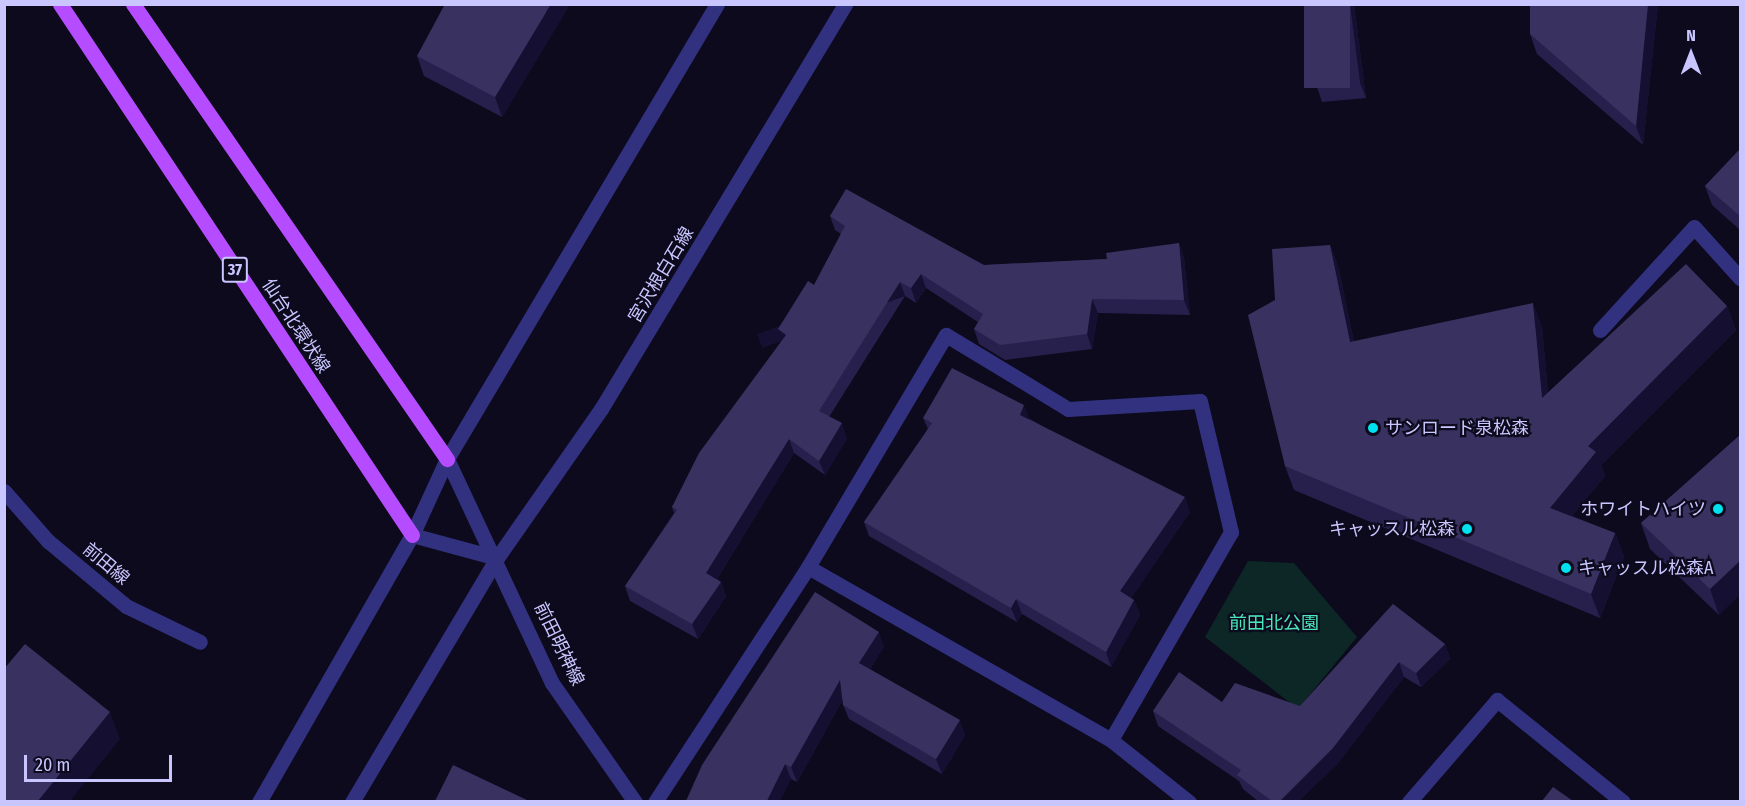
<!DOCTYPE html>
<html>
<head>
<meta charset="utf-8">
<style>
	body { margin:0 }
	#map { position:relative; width:1745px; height:806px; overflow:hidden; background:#0c0a1c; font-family:"Fira Sans Condensed","Noto Sans JP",sans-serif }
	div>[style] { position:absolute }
	.green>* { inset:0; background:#0c2725 }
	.minor>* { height:15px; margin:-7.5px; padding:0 7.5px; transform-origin:7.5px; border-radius:7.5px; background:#31317f }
	.major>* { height:15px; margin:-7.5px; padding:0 7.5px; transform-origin:7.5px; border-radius:7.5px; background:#b64cff }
	.wall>* { inset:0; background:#27204c }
	.shaded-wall>* { inset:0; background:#151031; transform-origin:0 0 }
	.building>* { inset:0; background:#393260; transform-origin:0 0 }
	.dots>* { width:16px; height:16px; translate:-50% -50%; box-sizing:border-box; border:3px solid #0c0a1c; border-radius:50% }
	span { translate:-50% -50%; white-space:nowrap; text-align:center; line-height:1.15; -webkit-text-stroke:4.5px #0c0a1c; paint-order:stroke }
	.shield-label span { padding:2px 4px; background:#0c0a1c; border:2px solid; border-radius:4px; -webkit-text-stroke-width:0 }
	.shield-label { font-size:16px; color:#c9c5ff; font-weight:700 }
	.street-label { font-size:18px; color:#c9c5ff }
	.poi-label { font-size:18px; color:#c9c5ff }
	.left { translate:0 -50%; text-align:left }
	.right { translate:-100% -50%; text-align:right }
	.park-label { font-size:18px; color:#49e7ba }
	.frame { position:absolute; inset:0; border:6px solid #c9c5ff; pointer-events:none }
	.north { position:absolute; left:1661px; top:24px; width:60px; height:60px; -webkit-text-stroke:4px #0c0a1c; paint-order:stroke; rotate:0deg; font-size:16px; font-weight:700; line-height:24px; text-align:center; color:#c9c5ff }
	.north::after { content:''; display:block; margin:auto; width:21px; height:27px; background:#c9c5ff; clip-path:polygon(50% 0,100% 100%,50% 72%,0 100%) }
	.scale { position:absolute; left:24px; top:755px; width:148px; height:27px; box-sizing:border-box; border:3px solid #c9c5ff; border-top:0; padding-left:8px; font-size:18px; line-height:21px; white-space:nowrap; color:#c9c5ff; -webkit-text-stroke:4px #0c0a1c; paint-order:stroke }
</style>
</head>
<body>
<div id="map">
	<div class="green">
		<i style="clip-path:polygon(1248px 561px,1294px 563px,1357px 637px,1298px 709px,1205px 637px)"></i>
	</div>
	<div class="minor">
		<i style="left:1600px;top:330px;width:139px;rotate:-47.6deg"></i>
		<i style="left:1694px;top:227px;width:69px;rotate:48deg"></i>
		<i style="left:447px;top:459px;width:247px;rotate:64.9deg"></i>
		<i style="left:552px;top:683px;width:145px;rotate:55.1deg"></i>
		<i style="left:4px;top:491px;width:67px;rotate:48.7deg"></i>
		<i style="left:48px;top:541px;width:102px;rotate:39.8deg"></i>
		<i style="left:126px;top:606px;width:82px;rotate:25.9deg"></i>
		<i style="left:412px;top:535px;width:88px;rotate:15.1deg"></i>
		<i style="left:808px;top:567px;width:349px;rotate:29.7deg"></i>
		<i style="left:1111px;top:740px;width:100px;rotate:38.5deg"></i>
		<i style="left:259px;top:802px;width:308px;rotate:-60.2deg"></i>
		<i style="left:412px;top:535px;width:84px;rotate:-65.3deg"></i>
		<i style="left:447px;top:459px;width:529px;rotate:-59.31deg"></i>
		<i style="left:352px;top:802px;width:284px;rotate:-59.3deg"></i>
		<i style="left:497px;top:558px;width:182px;rotate:-55.1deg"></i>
		<i style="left:601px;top:409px;width:473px;rotate:-58.9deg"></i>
		<i style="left:655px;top:802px;width:280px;rotate:-56.9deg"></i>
		<i style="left:808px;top:567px;width:270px;rotate:-59.3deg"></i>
		<i style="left:946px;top:335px;width:143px;rotate:31.2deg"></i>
		<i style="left:1068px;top:409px;width:132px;rotate:-3.5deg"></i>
		<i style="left:1200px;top:401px;width:135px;rotate:76.7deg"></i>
		<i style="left:1231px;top:532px;width:240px;rotate:120deg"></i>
		<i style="left:1409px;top:802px;width:135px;rotate:-49.2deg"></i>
		<i style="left:1497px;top:700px;width:162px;rotate:39deg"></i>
	</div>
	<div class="major">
		<i style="left:60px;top:4px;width:637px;rotate:56.46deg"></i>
		<i style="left:133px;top:4px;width:553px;rotate:55.39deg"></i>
	</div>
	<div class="wall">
		<i style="clip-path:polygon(570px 4px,502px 117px,424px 76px,417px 56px)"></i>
		<i style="clip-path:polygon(1304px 4px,1354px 4px,1366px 98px,1322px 102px,1317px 87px)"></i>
		<i style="clip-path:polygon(1530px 4px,1658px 4px,1643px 145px,1537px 54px,1530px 34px)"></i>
		<i style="clip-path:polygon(1740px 149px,1740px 230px,1712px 205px,1705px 186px)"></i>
		<i style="clip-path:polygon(830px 216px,984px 265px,1107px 259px,1179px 243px,1184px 258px,1190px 315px,1098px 313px,1092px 349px,1005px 360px,979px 344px,974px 329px,978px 322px,926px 288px,916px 303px,905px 296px,829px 417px,847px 438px,825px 475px,794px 453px,717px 579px,721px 582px,726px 596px,698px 639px,630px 601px,625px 586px,674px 513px,672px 507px,782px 340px,778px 329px,814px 285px,841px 234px,835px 230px)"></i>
		<i style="clip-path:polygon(1330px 245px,1339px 269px,1354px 342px,1542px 327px,1548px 393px,1727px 306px,1736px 330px,1601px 465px,1605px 476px,1572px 516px,1615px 533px,1624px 557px,1600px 618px,1294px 490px,1285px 466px,1275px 300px)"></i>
		<i style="clip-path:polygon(923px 418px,1030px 419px,1190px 512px,1131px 598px,1134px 600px,1140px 615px,1111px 667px,1022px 614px,1017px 622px,869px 536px,864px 522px,928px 429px)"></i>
		<i style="clip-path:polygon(1740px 435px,1719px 615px,1650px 549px,1641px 523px)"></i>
		<i style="clip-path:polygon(1393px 604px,1445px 644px,1450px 659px,1421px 687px,1404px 677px,1338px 763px,1299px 801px,1258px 801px,1243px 789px,1239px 781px,1158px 726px,1153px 711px,1222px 702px,1300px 706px)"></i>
		<i style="clip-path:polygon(884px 646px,870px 669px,965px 735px,942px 774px,849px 719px,843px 705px,843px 699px,797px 782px,791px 779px,686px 801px)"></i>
	</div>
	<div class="shaded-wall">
		<i style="clip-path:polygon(551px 4px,570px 4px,502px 117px,495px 97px)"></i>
		<i style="clip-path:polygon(1350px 4px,1354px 4px,1366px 98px,1360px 83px)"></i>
		<i style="clip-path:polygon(1648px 4px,1658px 4px,1643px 145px,1636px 126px)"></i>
		<i style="clip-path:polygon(1179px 243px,1184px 258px,1190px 315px,1184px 300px)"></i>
		<i style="clip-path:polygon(1330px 245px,1339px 269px,1359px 366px,1350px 342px)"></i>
		<i style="clip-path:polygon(921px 274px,926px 288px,916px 303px,911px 288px)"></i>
		<i style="left:900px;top:282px;width:15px;height:152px;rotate:70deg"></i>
		<i style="clip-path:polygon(1092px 299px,1098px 313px,1092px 349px,1087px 334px)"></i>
		<i style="clip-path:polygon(1533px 303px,1542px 327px,1551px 422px,1542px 398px)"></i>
		<i style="clip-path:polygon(1727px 306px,1736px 330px,1601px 465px,1605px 476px,1559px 532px,1550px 508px,1588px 446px)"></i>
		<i style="clip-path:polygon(1024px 405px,1030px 420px,1020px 415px)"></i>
		<i style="clip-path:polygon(842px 423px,847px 438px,825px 475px,819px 461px)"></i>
		<i style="clip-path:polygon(789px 439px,794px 453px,712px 587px,706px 573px)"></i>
		<i style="clip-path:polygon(1185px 497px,1190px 512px,1126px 606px,1120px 591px)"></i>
		<i style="clip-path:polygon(1615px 533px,1624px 557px,1600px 618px,1591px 594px)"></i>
		<i style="clip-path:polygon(1740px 561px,1740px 595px,1719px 615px,1710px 589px)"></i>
		<i style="clip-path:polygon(721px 582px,726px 596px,698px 639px,692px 624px)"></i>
		<i style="clip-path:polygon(1016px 599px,1022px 614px,1017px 622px,1011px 608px)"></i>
		<i style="clip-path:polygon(1134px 600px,1140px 615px,1111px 667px,1106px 652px)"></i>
		<i style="clip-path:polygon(879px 632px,884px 646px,864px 678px,859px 663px)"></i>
		<i style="clip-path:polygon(1445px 644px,1450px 659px,1421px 687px,1416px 673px)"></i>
		<i style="clip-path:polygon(1399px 662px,1404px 677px,1338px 763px,1299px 801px,1280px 801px)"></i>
		<i style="clip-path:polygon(840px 680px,845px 695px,797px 782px,791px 767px)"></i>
		<i style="clip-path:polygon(110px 712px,120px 739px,70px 801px,38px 801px)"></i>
		<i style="clip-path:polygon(960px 720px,965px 735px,942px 774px,936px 759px)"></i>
		<i style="clip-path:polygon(785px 764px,791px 779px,780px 801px,767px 801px)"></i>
	</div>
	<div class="building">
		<i style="clip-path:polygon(445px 4px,551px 4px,495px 97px,417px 56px)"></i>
		<i style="left:1304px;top:4px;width:46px;height:84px"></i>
		<i style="clip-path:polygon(1530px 4px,1648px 4px,1636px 126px,1530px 34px)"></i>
		<i style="clip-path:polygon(1740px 149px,1740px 216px,1705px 186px)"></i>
		<i style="clip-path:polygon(846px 189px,984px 265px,1107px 259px,1106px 253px,1179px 243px,1184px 300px,1092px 299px,1087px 334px,1000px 345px,974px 329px,983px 314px,921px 274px,911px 288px,900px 282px,819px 411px,842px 423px,819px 461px,789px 439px,706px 573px,721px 582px,692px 624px,625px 586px,677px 510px,672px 507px,699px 453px,786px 335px,778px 329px,808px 281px,814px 285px,845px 226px,830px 216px)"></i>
		<i style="clip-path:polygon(1330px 245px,1350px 342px,1533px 303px,1542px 398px,1686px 264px,1727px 306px,1588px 446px,1596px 452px,1550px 508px,1615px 533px,1591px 594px,1285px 466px,1248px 315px,1275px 300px,1272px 249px)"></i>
		<i style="clip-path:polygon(952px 368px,1024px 405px,1020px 415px,1185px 497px,1120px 591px,1134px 600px,1106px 652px,1016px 599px,1011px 608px,864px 522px,932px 423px,923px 418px)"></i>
		<i style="clip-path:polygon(1740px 435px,1740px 561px,1710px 589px,1641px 523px)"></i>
		<i style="clip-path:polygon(815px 592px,879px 632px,859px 663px,960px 720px,936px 759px,843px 705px,840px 680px,791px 767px,785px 764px,767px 801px,686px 801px,702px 765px)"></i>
		<i style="clip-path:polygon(1393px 604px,1445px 644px,1416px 673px,1399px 662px,1333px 748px,1280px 801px,1272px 801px,1237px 775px,1241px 770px,1153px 711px,1179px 672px,1222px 702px,1235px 683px,1300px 706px)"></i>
		<i style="clip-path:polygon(25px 644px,110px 712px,38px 801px,4px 801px,4px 669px)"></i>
		<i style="clip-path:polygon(453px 765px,529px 801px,435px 801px)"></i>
		<i style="clip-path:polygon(1553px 787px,1573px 801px,1542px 801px)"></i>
	</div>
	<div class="dots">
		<i style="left:1373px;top:428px;background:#00e1f0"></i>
		<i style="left:1718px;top:509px;background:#00e1f0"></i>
		<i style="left:1467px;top:529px;background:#00e1f0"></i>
		<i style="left:1566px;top:568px;background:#00e1f0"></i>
	</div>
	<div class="shield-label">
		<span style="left:235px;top:270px">37</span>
	</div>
	<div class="street-label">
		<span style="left:661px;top:275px;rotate:-59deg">宮沢根白石線</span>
		<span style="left:296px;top:326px;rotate:57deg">仙台北環状線</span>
		<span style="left:106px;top:564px;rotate:40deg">前田線</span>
		<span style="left:559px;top:644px;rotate:64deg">前田明神線</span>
	</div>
	<div class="poi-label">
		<span class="left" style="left:1385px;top:428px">サンロード泉松森</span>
		<span class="right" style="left:1706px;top:509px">ホワイトハイツ</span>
		<span class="right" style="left:1455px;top:529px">キャッスル松森</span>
		<span class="left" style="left:1578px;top:568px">キャッスル松森A</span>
	</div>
	<div class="park-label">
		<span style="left:1274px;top:623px">前田北公園</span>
	</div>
	<div class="frame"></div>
	<div class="north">N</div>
	<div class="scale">20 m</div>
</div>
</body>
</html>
